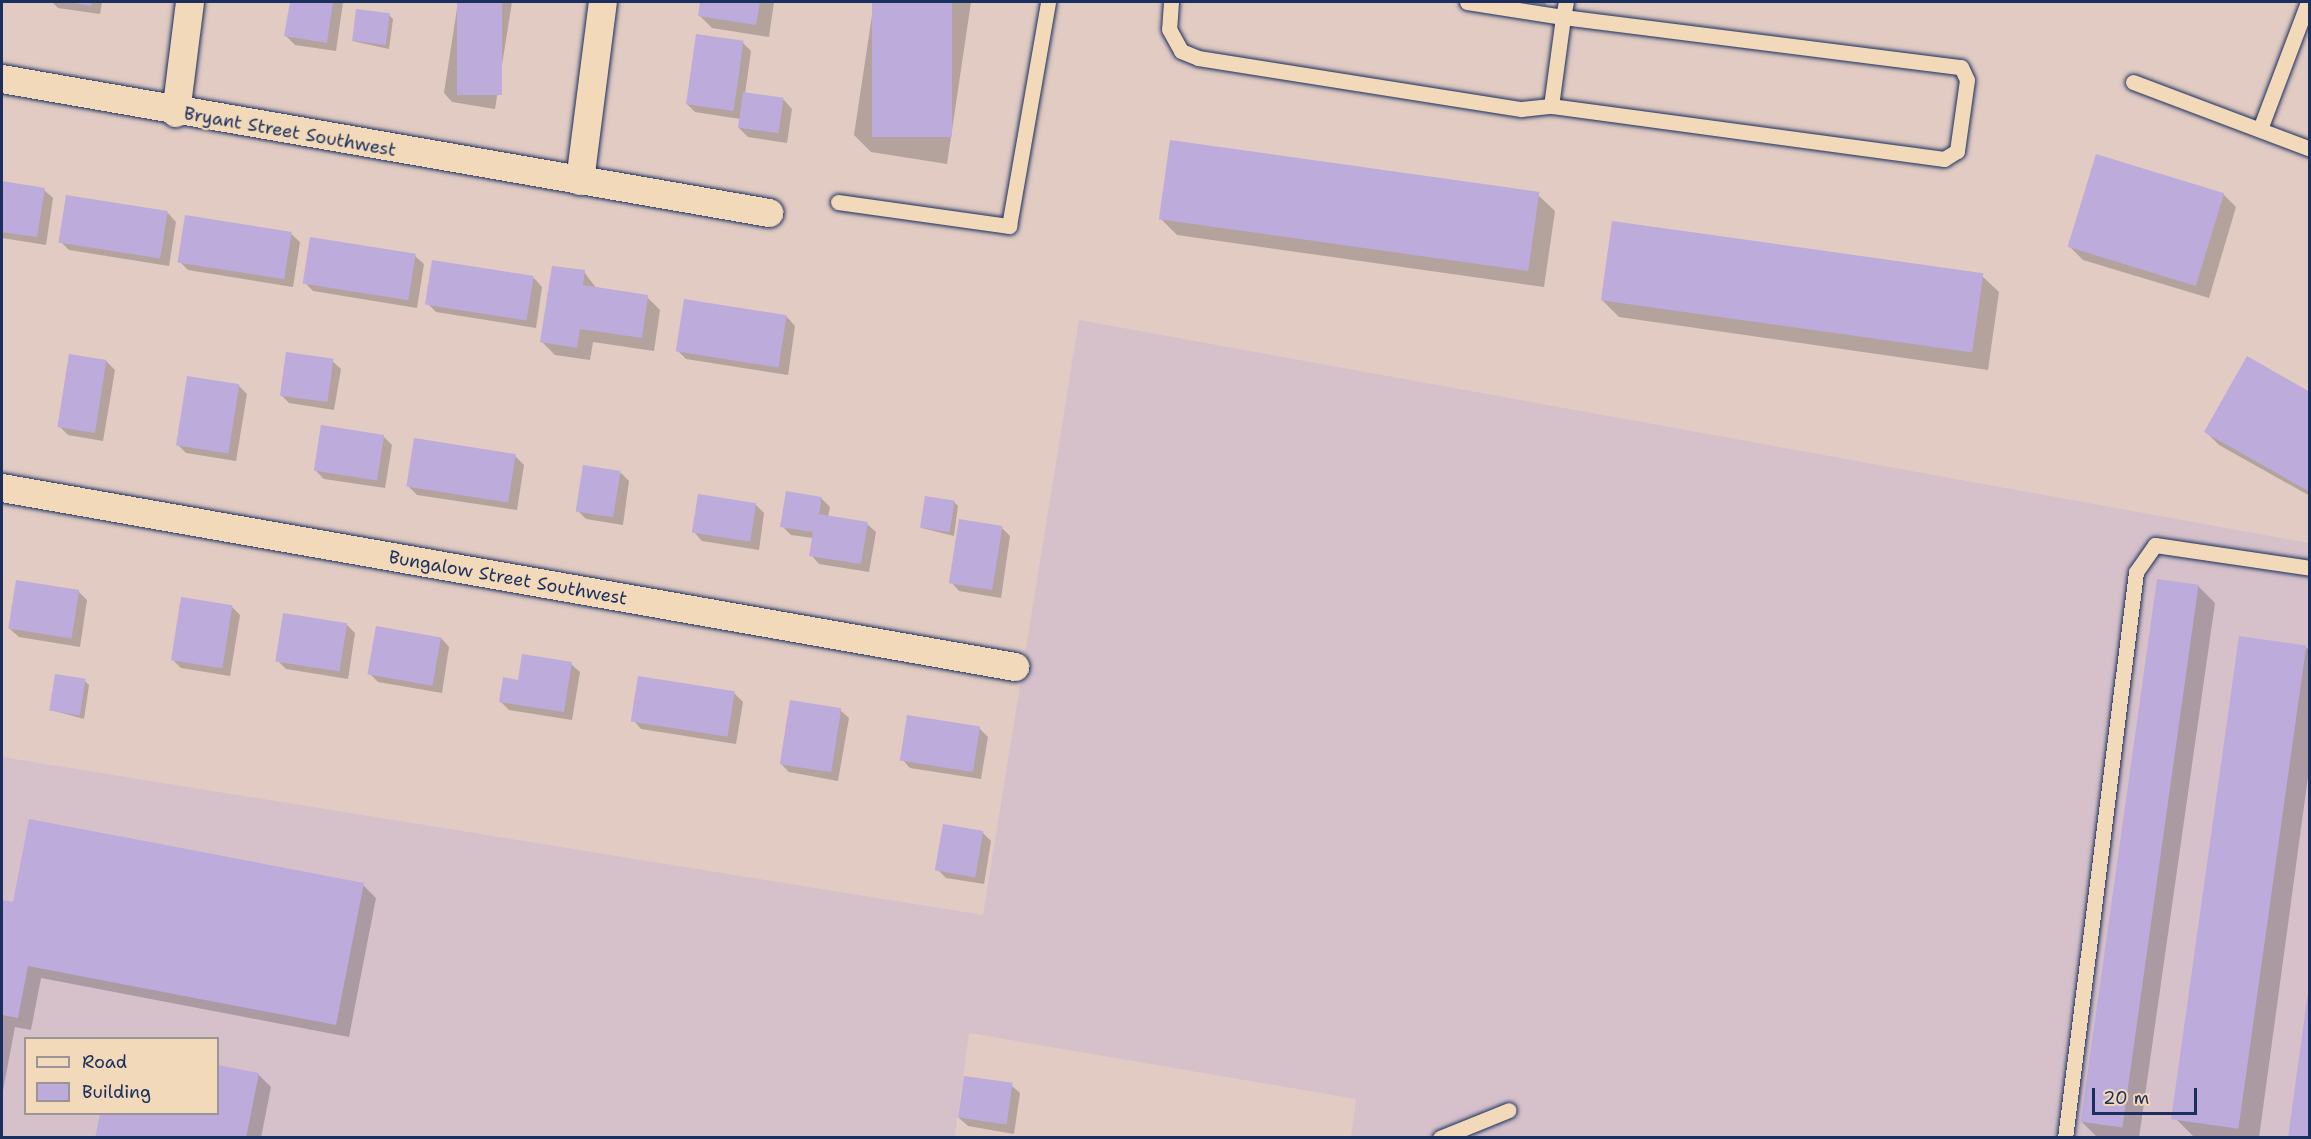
<!DOCTYPE html>
<html>
<head>
<meta charset="utf-8">
<style>
	body { margin:0 }
	#map { position:relative; width:2311px; height:1139px; overflow:hidden; background:#e1cbc3; font-family:"Shantell Sans",sans-serif }
	div>[style] { position:absolute }
	.built>* { inset:0; background:#d6c1ca }
	.shadow>* { inset:0; background:#0003 }
	.building>* { inset:0; background:#bcabdb; transform-origin:0 0 }
	.roads { filter:drop-shadow(0 0 2px #1b2f5e) drop-shadow(0 0 2px #1b2f5e) }
	.lane>* { height:15px; margin:-7.5px; padding:0 7.5px; transform-origin:7.5px; border-radius:7.5px; background:#f1d9b9 }
	.street>* { height:28px; margin:-14px; padding:0 14px; transform-origin:14px; border-radius:14px; background:#f1d9b9 }
	span { translate:-50% -50%; white-space:nowrap; text-align:center; line-height:1.15; -webkit-text-stroke:4.5px #f1d9b9; paint-order:stroke }
	.street-label { font-size:18px; color:#1b2f5e }
	.frame { position:absolute; inset:0; border:3px solid #1b2f5e; pointer-events:none }
	.legend { position:absolute; left:24px; top:1037px; width:195px; height:78px; box-sizing:border-box; background:#f1d9b9; border:2px solid #9b9595; margin:0; padding:8px 10px; list-style:none; font-size:18px; color:#1b2f5e }
	.legend li { display:flex; align-items:center; gap:12px; height:30px }
	.legend b { width:30px; border:2px solid #9b9595 }
	.scale { position:absolute; left:2092px; top:1088px; width:105px; height:27px; box-sizing:border-box; border:3px solid #1b2f5e; border-top:0; padding-left:8px; font-size:18px; line-height:21px; white-space:nowrap; color:#1b2f5e; -webkit-text-stroke:4px #f1d9b9; paint-order:stroke }
</style>
</head>
<body>
<div id="map">
	<div class="built">
		<i style="clip-path:polygon(evenodd,1079px 320px,2309px 543px,2309px 1137px,1351px 1137px,1356px 1099px,969px 1033px,955px 1137px,2px 1137px,2px 757px,983px 915px,1079px 320px,26px 1038px,218px 1038px,218px 1114px,26px 1114px,26px 1038px)"></i>
	</div>
	<div class="shadow">
		<i style="clip-path:polygon(52px 2px,102px 2px,100px 14px,58px 8px)"></i>
		<i style="clip-path:polygon(291px 2px,343px 2px,336px 51px,295px 45px,286px 36px)"></i>
		<i style="clip-path:polygon(458px 2px,512px 2px,495px 109px,452px 102px,444px 93px)"></i>
		<i style="clip-path:polygon(701px 2px,774px 2px,769px 37px,712px 28px,699px 15px)"></i>
		<i style="clip-path:polygon(874px 2px,971px 2px,947px 164px,871px 152px,854px 135px)"></i>
		<i style="clip-path:polygon(1522px 2px,1546px 2px,1546px 5px)"></i>
		<i style="clip-path:polygon(389px 15px,393px 19px,389px 49px,352px 41px)"></i>
		<i style="clip-path:polygon(743px 43px,751px 51px,745px 94px,784px 100px,792px 109px,787px 143px,748px 137px,739px 128px,740px 119px,695px 112px,686px 103px)"></i>
		<i style="clip-path:polygon(2px 183px,44px 190px,53px 198px,46px 245px,2px 238px)"></i>
		<i style="clip-path:polygon(2223px 194px,2236px 207px,2209px 298px,2083px 260px,2070px 247px)"></i>
		<i style="clip-path:polygon(1538px 195px,1555px 211px,1544px 287px,1177px 235px,1160px 218px)"></i>
		<i style="clip-path:polygon(168px 213px,176px 222px,169px 266px,69px 250px,60px 241px)"></i>
		<i style="clip-path:polygon(291px 234px,300px 242px,293px 287px,188px 270px,179px 261px)"></i>
		<i style="clip-path:polygon(415px 256px,424px 264px,417px 308px,313px 291px,304px 282px)"></i>
		<i style="clip-path:polygon(584px 272px,597px 289px,647px 297px,660px 310px,654px 351px,593px 342px,590px 360px,555px 355px,542px 342px)"></i>
		<i style="clip-path:polygon(1982px 276px,1999px 292px,1988px 370px,1619px 317px,1602px 300px)"></i>
		<i style="clip-path:polygon(534px 278px,542px 287px,536px 328px,436px 312px,427px 303px)"></i>
		<i style="clip-path:polygon(787px 317px,795px 326px,788px 375px,686px 359px,677px 350px)"></i>
		<i style="clip-path:polygon(106px 361px,115px 370px,103px 441px,68px 435px,59px 426px)"></i>
		<i style="clip-path:polygon(332px 361px,341px 369px,334px 410px,289px 403px,281px 395px)"></i>
		<i style="clip-path:polygon(238px 385px,247px 394px,236px 461px,186px 453px,177px 444px)"></i>
		<i style="clip-path:polygon(2310px 393px,2310px 496px,2219px 445px,2206px 432px)"></i>
		<i style="clip-path:polygon(383px 436px,392px 445px,385px 488px,324px 479px,315px 470px)"></i>
		<i style="clip-path:polygon(515px 456px,524px 465px,517px 510px,417px 495px,408px 486px)"></i>
		<i style="clip-path:polygon(621px 473px,629px 481px,623px 525px,586px 519px,577px 510px)"></i>
		<i style="clip-path:polygon(821px 498px,830px 507px,828px 517px,867px 524px,876px 532px,869px 572px,819px 564px,811px 555px,813px 538px,791px 535px,782px 526px)"></i>
		<i style="clip-path:polygon(954px 502px,958px 506px,954px 536px,922px 528px)"></i>
		<i style="clip-path:polygon(756px 505px,764px 513px,759px 550px,702px 541px,694px 532px)"></i>
		<i style="clip-path:polygon(1002px 528px,1010px 536px,1001px 598px,959px 591px,951px 582px)"></i>
		<i style="clip-path:polygon(2198px 586px,2215px 603px,2139px 1138px,2098px 1138px,2082px 1122px)"></i>
		<i style="clip-path:polygon(78px 591px,87px 600px,80px 647px,19px 637px,10px 629px)"></i>
		<i style="clip-path:polygon(231px 606px,240px 615px,230px 676px,181px 668px,172px 659px)"></i>
		<i style="clip-path:polygon(346px 624px,355px 633px,348px 679px,286px 669px,277px 660px)"></i>
		<i style="clip-path:polygon(441px 638px,449px 647px,442px 693px,378px 682px,370px 674px)"></i>
		<i style="clip-path:polygon(2306px 647px,2310px 651px,2310px 762px,2259px 1138px,2193px 1136px,2176px 1119px)"></i>
		<i style="clip-path:polygon(571px 664px,580px 672px,572px 720px,509px 710px,500px 701px,519px 681px)"></i>
		<i style="clip-path:polygon(85px 681px,89px 685px,84px 719px,51px 710px)"></i>
		<i style="clip-path:polygon(734px 693px,743px 702px,736px 744px,641px 729px,633px 720px)"></i>
		<i style="clip-path:polygon(840px 710px,849px 718px,838px 781px,789px 772px,781px 764px)"></i>
		<i style="clip-path:polygon(979px 728px,988px 737px,981px 779px,910px 768px,902px 759px)"></i>
		<i style="clip-path:polygon(982px 832px,991px 841px,984px 884px,946px 878px,938px 870px)"></i>
		<i style="clip-path:polygon(363px 885px,376px 898px,349px 1037px,41px 978px,31px 1030px,15px 1027px,2px 1096px,2px 901px,14px 904px)"></i>
		<i style="clip-path:polygon(2310px 993px,2310px 1138px,2290px 1138px)"></i>
		<i style="clip-path:polygon(218px 1066px,258px 1074px,271px 1087px,261px 1138px,97px 1138px,102px 1114px,218px 1114px)"></i>
		<i style="clip-path:polygon(1011px 1085px,1020px 1093px,1014px 1134px,968px 1126px,959px 1118px)"></i>
	</div>
	<div class="building">
		<i style="clip-path:polygon(68px 2px,92px 2px,91px 6px)"></i>
		<i style="clip-path:polygon(290px 2px,333px 2px,327px 43px,284px 36px)"></i>
		<i style="left:457px;top:2px;width:45px;height:93px"></i>
		<i style="clip-path:polygon(700px 2px,760px 2px,756px 25px,698px 16px)"></i>
		<i style="left:872px;top:2px;width:80px;height:135px"></i>
		<i style="left:356px;top:9px;width:34px;height:32px;rotate:7deg"></i>
		<i style="left:696px;top:34px;width:48px;height:71px;rotate:8deg"></i>
		<i style="left:743px;top:92px;width:41px;height:36px;rotate:8deg"></i>
		<i style="left:1170px;top:140px;width:373px;height:80px;rotate:8deg"></i>
		<i style="left:2096px;top:154px;width:134px;height:97px;rotate:17deg"></i>
		<i style="clip-path:polygon(2px 181px,45px 188px,37px 237px,2px 232px)"></i>
		<i style="left:66px;top:195px;width:103px;height:48px;rotate:9deg"></i>
		<i style="left:185px;top:215px;width:108px;height:48px;rotate:9deg"></i>
		<i style="left:1612px;top:221px;width:375px;height:80px;rotate:8deg"></i>
		<i style="left:310px;top:237px;width:107px;height:47px;rotate:9deg"></i>
		<i style="left:432px;top:260px;width:103px;height:45px;rotate:9deg"></i>
		<i style="clip-path:polygon(552px 266px,585px 270px,583px 285px,648px 295px,642px 338px,580px 329px,577px 348px,540px 342px)"></i>
		<i style="left:684px;top:299px;width:104px;height:53px;rotate:9deg"></i>
		<i style="left:286px;top:352px;width:48px;height:44px;rotate:8deg"></i>
		<i style="left:69px;top:354px;width:38px;height:74px;rotate:9deg"></i>
		<i style="clip-path:polygon(2247px 356px,2310px 392px,2310px 492px,2204px 432px)"></i>
		<i style="left:187px;top:376px;width:53px;height:70px;rotate:9deg"></i>
		<i style="left:321px;top:425px;width:64px;height:46px;rotate:9deg"></i>
		<i style="left:414px;top:438px;width:103px;height:49px;rotate:9deg"></i>
		<i style="left:583px;top:465px;width:38px;height:47px;rotate:9deg"></i>
		<i style="clip-path:polygon(786px 491px,822px 497px,819px 514px,868px 522px,861px 564px,809px 556px,813px 532px,780px 527px)"></i>
		<i style="left:698px;top:494px;width:59px;height:39px;rotate:9deg"></i>
		<i style="left:925px;top:496px;width:30px;height:32px;rotate:9deg"></i>
		<i style="left:959px;top:519px;width:44px;height:65px;rotate:9deg"></i>
		<i style="left:2157px;top:579px;width:42px;height:548px;rotate:8deg"></i>
		<i style="left:16px;top:580px;width:64px;height:49px;rotate:9deg"></i>
		<i style="left:181px;top:597px;width:52px;height:64px;rotate:9deg"></i>
		<i style="left:283px;top:613px;width:65px;height:49px;rotate:9deg"></i>
		<i style="left:376px;top:626px;width:66px;height:49px;rotate:10deg"></i>
		<i style="left:2239px;top:636px;width:68px;height:488px;rotate:8deg"></i>
		<i style="clip-path:polygon(522px 654px,572px 662px,564px 712px,499px 702px,503px 677px,518px 680px)"></i>
		<i style="left:55px;top:674px;width:31px;height:37px;rotate:9deg"></i>
		<i style="left:638px;top:676px;width:98px;height:46px;rotate:9deg"></i>
		<i style="left:790px;top:700px;width:52px;height:65px;rotate:9deg"></i>
		<i style="left:907px;top:715px;width:74px;height:46px;rotate:9deg"></i>
		<i style="clip-path:polygon(29px 819px,364px 883px,336px 1025px,28px 966px,18px 1018px,2px 1015px,2px 900px,13px 902px)"></i>
		<i style="left:943px;top:824px;width:41px;height:47px;rotate:10deg"></i>
		<i style="clip-path:polygon(2308px 992px,2310px 1138px,2288px 1138px)"></i>
		<i style="clip-path:polygon(218px 1065px,259px 1073px,246px 1138px,95px 1138px,100px 1114px,218px 1114px)"></i>
		<i style="left:964px;top:1076px;width:49px;height:42px;rotate:8deg"></i>
	</div>
	<div class="roads">
		<div class="lane">
			<i style="left:1171px;top:2px;width:27px;rotate:94deg"></i>
			<i style="left:1169px;top:29px;width:25px;rotate:61deg"></i>
			<i style="left:1181px;top:51px;width:18px;rotate:22deg"></i>
			<i style="left:1198px;top:58px;width:327px;rotate:9deg"></i>
			<i style="left:1521px;top:109px;width:30px;rotate:-6deg"></i>
			<i style="left:1467px;top:2px;width:97px;rotate:8.9deg"></i>
			<i style="left:1563px;top:17px;width:15px;rotate:-79deg"></i>
			<i style="left:1563px;top:17px;width:401px;rotate:7.2deg"></i>
			<i style="left:1961px;top:67px;width:14px;rotate:65deg"></i>
			<i style="left:1967px;top:80px;width:72px;rotate:98deg"></i>
			<i style="left:1957px;top:151px;width:15px;rotate:148deg"></i>
			<i style="left:1944px;top:159px;width:397px;rotate:-172.3deg"></i>
			<i style="left:1551px;top:106px;width:90px;rotate:-82.3deg"></i>
			<i style="left:2133px;top:82px;width:189px;rotate:20.7deg"></i>
			<i style="left:2260px;top:129px;width:136px;rotate:-69.3deg"></i>
			<i style="left:838px;top:202px;width:173px;rotate:8deg"></i>
			<i style="left:1009px;top:226px;width:227px;rotate:-80.1deg"></i>
			<i style="left:1440px;top:1138px;width:74px;rotate:-22.1deg"></i>
			<i style="left:2065px;top:1138px;width:570px;rotate:-82.85deg"></i>
			<i style="left:2136px;top:572px;width:33px;rotate:-55deg"></i>
			<i style="left:2155px;top:545px;width:157px;rotate:8.4deg"></i>
		</div>
		<div class="street">
			<i style="left:2px;top:79px;width:779px;rotate:9.91deg"></i>
			<i style="left:176px;top:113px;width:112px;rotate:-82.8deg"></i>
			<i style="left:580px;top:181px;width:180px;rotate:-82.7deg"></i>
			<i style="left:2px;top:488px;width:1029px;rotate:10.02deg"></i>
		</div>
	</div>
	<div class="street-label">
		<span style="left:290px;top:132px;rotate:10deg">Bryant Street Southwest</span>
		<span style="left:508px;top:578px;rotate:10deg">Bungalow Street Southwest</span>
	</div>
	<div class="frame"></div>
	<ul class="legend">
	<li><b style="height:8px;background:#f1d9b9"></b>Road</li>
	<li><b style="height:16px;background:#bcabdb"></b>Building</li>
	</ul>
	<div class="scale">20 m</div>
</div>
</body>
</html>
